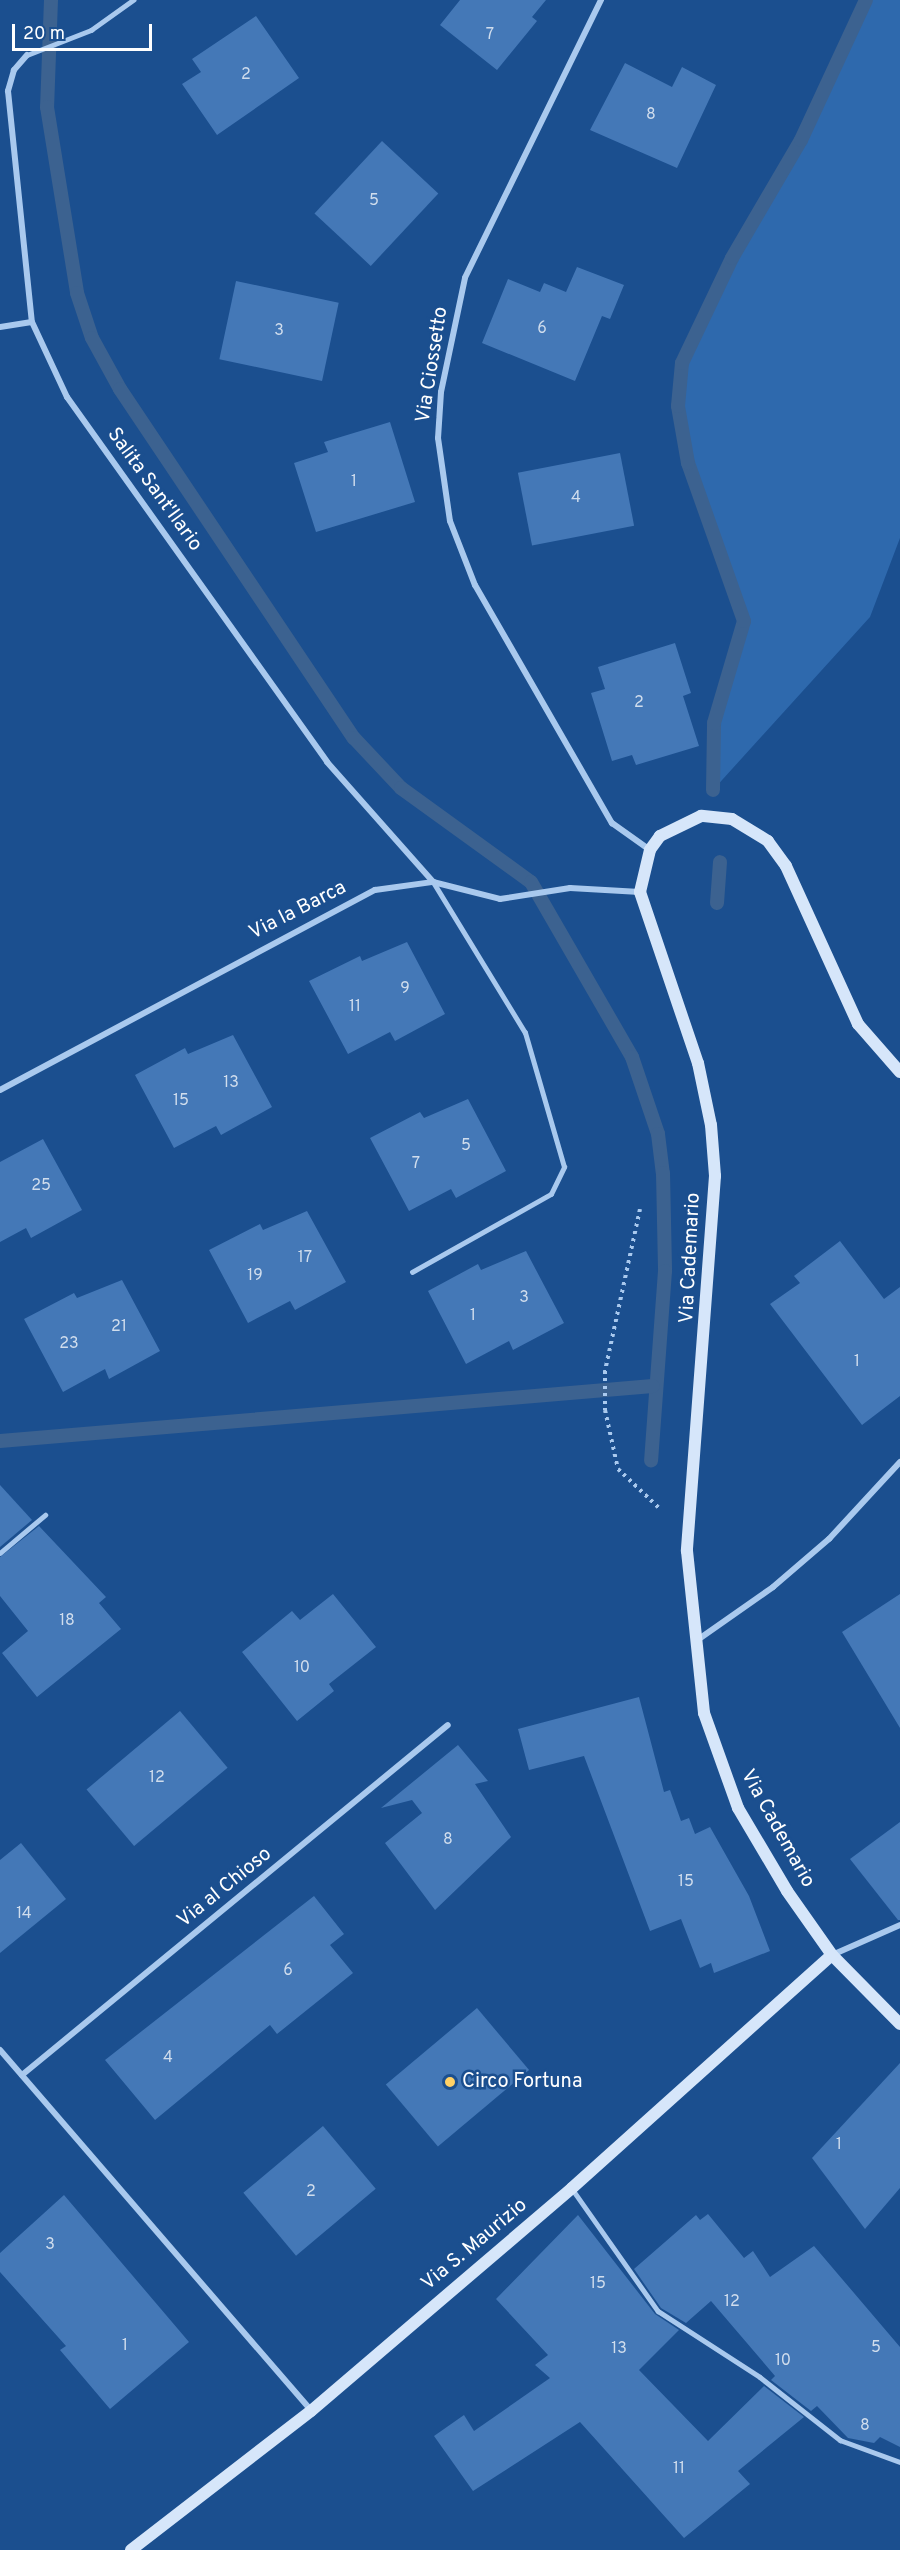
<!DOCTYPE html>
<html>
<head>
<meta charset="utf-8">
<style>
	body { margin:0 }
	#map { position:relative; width:900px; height:2550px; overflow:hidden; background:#1b4f8f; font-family:Overpass,sans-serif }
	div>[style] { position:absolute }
	.green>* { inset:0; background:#2e69ad }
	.stream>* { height:14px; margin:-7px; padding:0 7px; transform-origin:7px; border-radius:7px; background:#3c6290 }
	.building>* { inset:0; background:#4478b7; transform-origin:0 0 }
	.path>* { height:4px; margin-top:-2px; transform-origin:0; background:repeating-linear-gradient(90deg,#a9c9ee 0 3px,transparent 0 7.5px) }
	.lane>* { height:4.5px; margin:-2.25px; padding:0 2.25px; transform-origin:2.25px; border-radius:2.25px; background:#a9c9ee }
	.street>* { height:6px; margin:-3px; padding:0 3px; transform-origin:3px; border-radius:3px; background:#a9c9ee }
	.secondary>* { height:12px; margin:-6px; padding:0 6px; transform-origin:6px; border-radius:6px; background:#d6e6fa }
	.dots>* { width:16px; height:16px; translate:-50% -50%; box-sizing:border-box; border:3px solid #1b4f8f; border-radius:50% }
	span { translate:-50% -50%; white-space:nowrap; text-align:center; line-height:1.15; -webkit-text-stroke:5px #1b4f8f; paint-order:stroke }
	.number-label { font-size:16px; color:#d0dded }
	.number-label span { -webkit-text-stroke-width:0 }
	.street-label { font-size:20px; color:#fff }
	.poi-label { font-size:20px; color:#fff }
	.left { translate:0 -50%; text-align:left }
	.scale { position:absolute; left:12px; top:24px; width:140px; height:27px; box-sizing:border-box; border:3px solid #fff; border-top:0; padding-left:8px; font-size:18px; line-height:21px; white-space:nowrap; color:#fff; -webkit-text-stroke:4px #1b4f8f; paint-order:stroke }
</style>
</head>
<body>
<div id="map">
	<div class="green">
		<i style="clip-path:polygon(866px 0,900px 0,900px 538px,870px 617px,713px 790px,714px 723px,744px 621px,688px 463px,678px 406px,682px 363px,732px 258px,801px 140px)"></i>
	</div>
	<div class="stream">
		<i style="left:51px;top:0;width:107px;rotate:92.1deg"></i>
		<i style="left:47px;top:107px;width:188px;rotate:80.8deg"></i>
		<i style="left:77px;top:293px;width:47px;rotate:71.6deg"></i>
		<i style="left:92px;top:338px;width:58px;rotate:61.2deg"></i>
		<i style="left:120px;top:389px;width:420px;rotate:56.2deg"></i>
		<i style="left:354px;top:738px;width:69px;rotate:46.8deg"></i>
		<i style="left:401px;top:788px;width:160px;rotate:35.9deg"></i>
		<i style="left:531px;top:882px;width:202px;rotate:60deg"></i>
		<i style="left:632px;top:1057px;width:81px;rotate:71.3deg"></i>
		<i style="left:658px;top:1134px;width:39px;rotate:83deg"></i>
		<i style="left:663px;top:1173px;width:98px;rotate:88.8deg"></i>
		<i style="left:665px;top:1271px;width:190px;rotate:94.2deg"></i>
		<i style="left:713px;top:790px;width:67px;rotate:-89.1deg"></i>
		<i style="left:714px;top:723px;width:106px;rotate:-73.6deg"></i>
		<i style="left:744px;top:621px;width:168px;rotate:-109.5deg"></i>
		<i style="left:688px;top:463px;width:58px;rotate:-100deg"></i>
		<i style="left:678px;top:406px;width:43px;rotate:-84.7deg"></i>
		<i style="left:682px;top:363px;width:116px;rotate:-64.5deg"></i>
		<i style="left:732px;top:258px;width:137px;rotate:-59.7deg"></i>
		<i style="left:801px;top:140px;width:154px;rotate:-65.1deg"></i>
		<i style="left:717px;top:903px;width:41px;rotate:-85.8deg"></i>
		<i style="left:0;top:1441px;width:655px;rotate:-4.81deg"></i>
	</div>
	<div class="building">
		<i style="clip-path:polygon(460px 0,546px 0,532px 17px,537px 21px,497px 70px,440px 25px)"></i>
		<i style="clip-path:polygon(256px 16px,299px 78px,217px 135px,182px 84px,201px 72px,192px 59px)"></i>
		<i style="clip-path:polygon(625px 63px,672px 87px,682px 67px,716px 85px,677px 168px,590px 130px)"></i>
		<i style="left:382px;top:141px;width:77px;height:99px;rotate:43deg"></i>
		<i style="clip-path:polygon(577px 267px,624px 285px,610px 319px,602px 316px,575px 381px,482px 343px,508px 279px,540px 292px,544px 283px,566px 292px)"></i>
		<i style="left:236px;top:281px;width:105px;height:80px;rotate:12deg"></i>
		<i style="clip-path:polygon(390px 422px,415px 502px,316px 532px,294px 463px,328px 452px,324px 442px)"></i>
		<i style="left:620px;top:453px;width:74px;height:104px;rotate:79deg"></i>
		<i style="clip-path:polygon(675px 643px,691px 693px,683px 696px,699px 746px,636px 765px,632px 755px,612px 761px,591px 693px,605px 689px,598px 667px)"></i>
		<i style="clip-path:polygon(407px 942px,445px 1014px,395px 1041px,390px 1032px,348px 1054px,309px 981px,360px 956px,362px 961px)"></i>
		<i style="clip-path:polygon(233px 1035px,272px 1107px,221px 1135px,216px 1126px,174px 1148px,135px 1075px,185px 1048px,188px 1054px)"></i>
		<i style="clip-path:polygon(468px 1099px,506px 1171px,456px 1198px,451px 1189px,409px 1211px,370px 1138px,420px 1112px,424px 1118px)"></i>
		<i style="clip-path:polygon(43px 1139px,82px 1210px,31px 1238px,26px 1228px,0 1242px,0 1162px)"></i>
		<i style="clip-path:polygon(307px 1211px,346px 1282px,295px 1310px,290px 1301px,248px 1323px,209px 1250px,260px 1224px,263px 1230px)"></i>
		<i style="clip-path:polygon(840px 1241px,884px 1299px,900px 1287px,900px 1396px,862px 1425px,770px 1304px,800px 1283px,794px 1276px)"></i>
		<i style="clip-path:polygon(526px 1251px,564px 1323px,513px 1350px,509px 1341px,466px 1364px,428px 1291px,478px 1264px,481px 1270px)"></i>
		<i style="clip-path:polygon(122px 1280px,160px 1351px,109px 1379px,105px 1369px,63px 1392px,24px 1319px,74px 1293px,77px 1298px)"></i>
		<i style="clip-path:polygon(0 1485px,32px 1520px,0 1547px)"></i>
		<i style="clip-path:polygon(39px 1526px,106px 1597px,99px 1603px,121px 1629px,37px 1697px,2px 1653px,28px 1631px,0 1596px,0 1557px)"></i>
		<i style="clip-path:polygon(333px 1594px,376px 1647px,329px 1684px,334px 1691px,297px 1721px,242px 1652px,292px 1611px,300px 1620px)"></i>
		<i style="clip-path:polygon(900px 1594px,900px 1728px,842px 1632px)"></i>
		<i style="clip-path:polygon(639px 1697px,664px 1792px,670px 1790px,681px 1821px,689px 1818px,695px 1834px,710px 1827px,749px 1896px,770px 1951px,714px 1973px,711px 1963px,700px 1968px,681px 1919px,650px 1931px,584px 1756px,529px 1770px,518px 1729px)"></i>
		<i style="left:180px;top:1711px;width:74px;height:122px;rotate:50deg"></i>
		<i style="clip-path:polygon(458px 1745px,488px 1781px,475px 1784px,511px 1837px,435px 1910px,385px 1843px,422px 1813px,412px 1800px,381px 1808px)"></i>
		<i style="clip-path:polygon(900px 1822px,900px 1920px,898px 1920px,850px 1859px)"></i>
		<i style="clip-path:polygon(21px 1843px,66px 1899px,0 1953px,0 1860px)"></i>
		<i style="clip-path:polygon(314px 1896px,344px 1934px,330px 1945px,353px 1973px,277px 2034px,270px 2025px,155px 2120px,105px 2060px)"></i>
		<i style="left:477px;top:2008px;width:81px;height:119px;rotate:50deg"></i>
		<i style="clip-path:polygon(900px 2063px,900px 2188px,865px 2229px,812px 2158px)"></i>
		<i style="left:323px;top:2126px;width:82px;height:104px;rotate:50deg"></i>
		<i style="clip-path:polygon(64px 2195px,189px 2342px,110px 2409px,60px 2350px,66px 2346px,0 2272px,0 2253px)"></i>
		<i style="clip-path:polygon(708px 2214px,744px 2258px,753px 2251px,770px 2277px,814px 2246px,900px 2347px,900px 2447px,880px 2437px,874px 2443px,848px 2438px,817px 2406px,811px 2411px,771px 2380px,775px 2376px,711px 2301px,686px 2323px,661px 2308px,634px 2269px,696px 2215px,700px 2220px)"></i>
		<i style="clip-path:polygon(578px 2215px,655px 2314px,679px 2330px,639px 2370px,708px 2441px,764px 2386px,804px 2417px,738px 2471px,750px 2484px,684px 2538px,580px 2422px,473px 2491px,434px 2436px,464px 2415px,474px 2431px,550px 2378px,535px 2365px,548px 2355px,496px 2299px)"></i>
	</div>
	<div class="path">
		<i style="left:640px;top:1209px;width:166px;rotate:102.2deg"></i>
		<i style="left:605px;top:1371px;width:39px;rotate:90deg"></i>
		<i style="left:605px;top:1410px;width:60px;rotate:77.6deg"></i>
		<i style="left:618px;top:1469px;width:57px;rotate:43.6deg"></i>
	</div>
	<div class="lane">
		<i style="left:27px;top:55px;width:69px;rotate:-21.3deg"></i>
		<i style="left:91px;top:30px;width:52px;rotate:-35.5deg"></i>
		<i style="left:412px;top:1272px;width:159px;rotate:-29.3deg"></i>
		<i style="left:551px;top:1194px;width:30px;rotate:-64deg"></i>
		<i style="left:564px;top:1167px;width:140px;rotate:-106.2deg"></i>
		<i style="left:525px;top:1033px;width:177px;rotate:-121.4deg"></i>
		<i style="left:0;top:1553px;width:59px;rotate:-40.2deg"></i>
		<i style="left:573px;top:2190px;width:148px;rotate:54.9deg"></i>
		<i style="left:658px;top:2311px;width:121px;rotate:32.9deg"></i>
		<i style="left:760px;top:2377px;width:102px;rotate:38.2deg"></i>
		<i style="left:840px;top:2440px;width:64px;rotate:20.1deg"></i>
	</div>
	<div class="street">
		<i style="left:601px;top:0;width:309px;rotate:116.1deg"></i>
		<i style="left:465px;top:278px;width:116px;rotate:101.9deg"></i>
		<i style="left:441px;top:392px;width:46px;rotate:93.7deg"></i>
		<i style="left:438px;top:438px;width:84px;rotate:81.8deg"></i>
		<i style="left:450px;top:521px;width:69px;rotate:68.7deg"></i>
		<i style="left:475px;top:585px;width:275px;rotate:60.1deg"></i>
		<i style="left:612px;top:823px;width:47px;rotate:35.4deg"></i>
		<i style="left:27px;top:55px;width:20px;rotate:131deg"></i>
		<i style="left:14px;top:70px;width:22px;rotate:106deg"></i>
		<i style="left:8px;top:91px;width:232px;rotate:84.1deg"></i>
		<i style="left:32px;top:322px;width:83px;rotate:65deg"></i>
		<i style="left:67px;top:397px;width:448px;rotate:54.5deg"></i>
		<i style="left:327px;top:762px;width:160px;rotate:48.5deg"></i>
		<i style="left:0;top:327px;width:32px;rotate:-9deg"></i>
		<i style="left:0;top:1090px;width:425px;rotate:-28.1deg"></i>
		<i style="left:375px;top:890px;width:59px;rotate:-7.9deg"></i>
		<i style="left:433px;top:882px;width:69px;rotate:14.2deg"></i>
		<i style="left:500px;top:899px;width:71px;rotate:-8.9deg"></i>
		<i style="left:570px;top:888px;width:70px;rotate:3.3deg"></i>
		<i style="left:696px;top:1641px;width:94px;rotate:-35deg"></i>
		<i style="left:773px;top:1587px;width:74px;rotate:-40.6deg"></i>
		<i style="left:829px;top:1539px;width:105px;rotate:-47.3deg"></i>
		<i style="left:832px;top:1955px;width:74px;rotate:-23.8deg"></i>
		<i style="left:0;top:2050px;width:476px;rotate:49.2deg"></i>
		<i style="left:22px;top:2075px;width:551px;rotate:-39.41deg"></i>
	</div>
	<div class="secondary">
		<i style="left:900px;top:1072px;width:64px;rotate:-131.2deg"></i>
		<i style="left:858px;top:1024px;width:174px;rotate:-114.5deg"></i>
		<i style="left:786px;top:866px;width:31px;rotate:-126deg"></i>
		<i style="left:768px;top:841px;width:42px;rotate:-148.6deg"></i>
		<i style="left:732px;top:819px;width:31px;rotate:-174deg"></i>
		<i style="left:701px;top:816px;width:46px;rotate:154deg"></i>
		<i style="left:660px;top:836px;width:17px;rotate:126deg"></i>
		<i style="left:650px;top:850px;width:43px;rotate:103.4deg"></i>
		<i style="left:640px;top:892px;width:181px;rotate:71.3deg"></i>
		<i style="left:698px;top:1063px;width:63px;rotate:78.2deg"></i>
		<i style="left:711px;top:1125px;width:51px;rotate:85.5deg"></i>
		<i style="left:715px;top:1176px;width:376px;rotate:94.3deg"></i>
		<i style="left:687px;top:1551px;width:163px;rotate:84deg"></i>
		<i style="left:704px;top:1713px;width:101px;rotate:70.3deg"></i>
		<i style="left:738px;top:1808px;width:96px;rotate:59.4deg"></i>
		<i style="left:787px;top:1891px;width:78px;rotate:54.9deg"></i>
		<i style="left:832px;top:1955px;width:97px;rotate:45.4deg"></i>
		<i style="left:131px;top:2550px;width:227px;rotate:-37.7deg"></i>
		<i style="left:311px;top:2411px;width:343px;rotate:-40.5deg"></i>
		<i style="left:572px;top:2188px;width:349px;rotate:-41.9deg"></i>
	</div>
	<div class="dots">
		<i style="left:450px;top:2082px;background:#ffd166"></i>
	</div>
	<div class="number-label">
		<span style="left:490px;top:35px">7</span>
		<span style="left:246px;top:75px">2</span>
		<span style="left:651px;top:115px">8</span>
		<span style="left:374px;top:201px">5</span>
		<span style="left:542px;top:329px">6</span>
		<span style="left:279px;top:331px">3</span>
		<span style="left:354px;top:482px">1</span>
		<span style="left:576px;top:498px">4</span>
		<span style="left:639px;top:703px">2</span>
		<span style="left:405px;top:989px">9</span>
		<span style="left:355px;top:1007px">11</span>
		<span style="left:231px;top:1083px">13</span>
		<span style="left:181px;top:1101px">15</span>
		<span style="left:466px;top:1146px">5</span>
		<span style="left:416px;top:1164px">7</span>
		<span style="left:41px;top:1186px">25</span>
		<span style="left:305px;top:1258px">17</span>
		<span style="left:255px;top:1276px">19</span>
		<span style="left:524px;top:1298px">3</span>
		<span style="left:473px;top:1316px">1</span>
		<span style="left:119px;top:1327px">21</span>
		<span style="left:69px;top:1344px">23</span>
		<span style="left:857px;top:1362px">1</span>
		<span style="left:67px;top:1621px">18</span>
		<span style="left:302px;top:1668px">10</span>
		<span style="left:157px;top:1778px">12</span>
		<span style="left:448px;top:1840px">8</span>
		<span style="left:686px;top:1882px">15</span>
		<span style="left:24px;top:1914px">14</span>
		<span style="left:288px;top:1971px">6</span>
		<span style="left:168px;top:2058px">4</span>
		<span style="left:839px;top:2145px">1</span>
		<span style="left:311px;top:2192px">2</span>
		<span style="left:50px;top:2245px">3</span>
		<span style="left:598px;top:2284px">15</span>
		<span style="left:732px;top:2302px">12</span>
		<span style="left:125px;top:2346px">1</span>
		<span style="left:876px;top:2348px">5</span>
		<span style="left:619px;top:2349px">13</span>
		<span style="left:783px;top:2361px">10</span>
		<span style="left:865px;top:2426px">8</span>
		<span style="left:679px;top:2469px">11</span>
	</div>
	<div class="street-label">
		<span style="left:433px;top:365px;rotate:-81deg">Via Ciossetto</span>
		<span style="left:154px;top:490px;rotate:54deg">Salita Sant'Ilario</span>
		<span style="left:298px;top:911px;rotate:-27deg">Via la Barca</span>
		<span style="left:691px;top:1258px;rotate:-87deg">Via Cademario</span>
		<span style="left:777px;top:1829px;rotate:61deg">Via Cademario</span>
		<span style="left:225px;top:1888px;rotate:-39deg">Via al Chioso</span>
		<span style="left:475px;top:2245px;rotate:-40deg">Via S. Maurizio</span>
	</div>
	<div class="poi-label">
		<span class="left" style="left:462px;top:2082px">Circo Fortuna</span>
	</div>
	<div class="scale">20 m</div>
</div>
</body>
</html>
